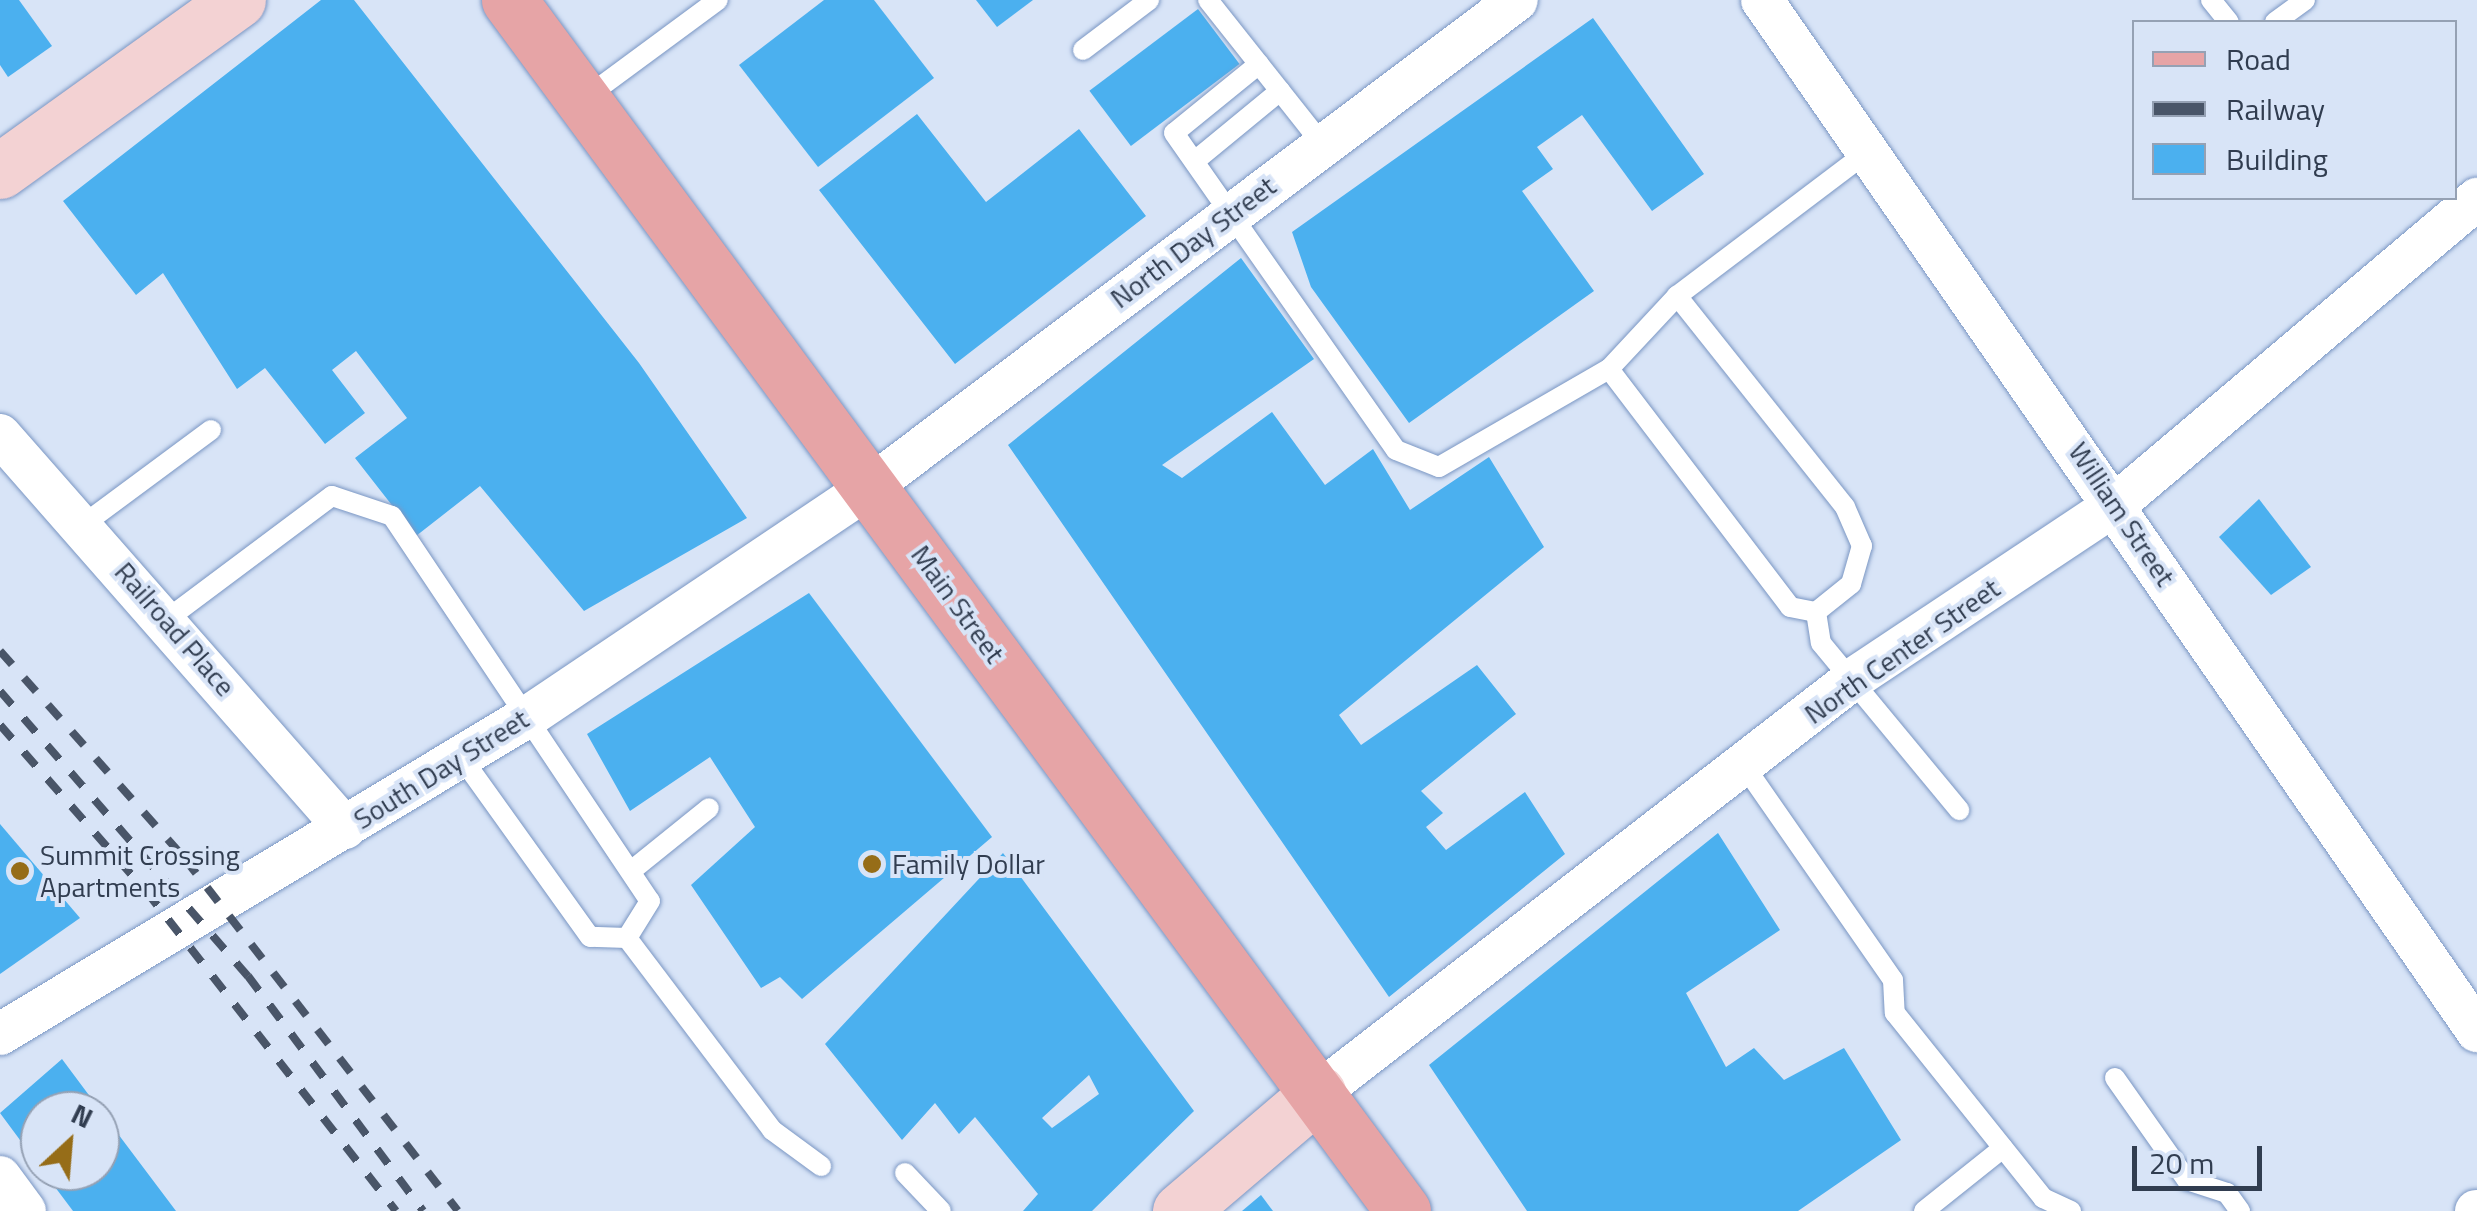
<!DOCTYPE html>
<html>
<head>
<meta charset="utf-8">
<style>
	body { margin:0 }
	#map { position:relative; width:2477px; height:1211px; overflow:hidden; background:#d8e4f7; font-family:"Titillium Web",sans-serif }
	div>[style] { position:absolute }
	.building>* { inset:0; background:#4bb0ef; transform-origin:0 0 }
	.roads { filter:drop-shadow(0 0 2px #7a96c3) drop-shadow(0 0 2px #7a96c3) }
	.service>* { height:20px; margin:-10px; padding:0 10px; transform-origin:10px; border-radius:10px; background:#fff }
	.minor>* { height:42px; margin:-21px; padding:0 21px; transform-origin:21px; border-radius:21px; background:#fff }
	.secondary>* { height:55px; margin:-27.5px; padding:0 27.5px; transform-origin:27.5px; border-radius:27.5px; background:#f3d2d3 }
	.primary>* { height:55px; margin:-27.5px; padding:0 27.5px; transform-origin:27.5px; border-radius:27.5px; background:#e6a4a6 }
	.rail>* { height:8px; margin-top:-4px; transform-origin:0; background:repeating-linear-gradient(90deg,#495568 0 18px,transparent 0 36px) }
	.dots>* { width:28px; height:28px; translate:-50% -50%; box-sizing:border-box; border:5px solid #d8e4f7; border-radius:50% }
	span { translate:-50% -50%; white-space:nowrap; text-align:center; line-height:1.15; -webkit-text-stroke:8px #d8e4f7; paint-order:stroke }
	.street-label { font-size:28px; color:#313d50 }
	.poi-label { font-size:28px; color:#313d50 }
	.left { translate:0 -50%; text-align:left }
	.legend { position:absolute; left:2132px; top:20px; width:325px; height:180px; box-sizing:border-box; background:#d8e4f7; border:2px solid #95a1b4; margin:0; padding:12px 18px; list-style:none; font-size:30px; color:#313d50 }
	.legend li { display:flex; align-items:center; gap:20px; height:50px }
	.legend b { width:50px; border:2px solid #95a1b4 }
	.north { position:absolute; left:20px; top:1091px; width:100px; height:100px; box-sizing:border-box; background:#d8e4f7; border:2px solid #95a1b4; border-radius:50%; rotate:26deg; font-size:28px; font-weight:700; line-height:40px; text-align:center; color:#313d50 }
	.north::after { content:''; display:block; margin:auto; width:35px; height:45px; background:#966d18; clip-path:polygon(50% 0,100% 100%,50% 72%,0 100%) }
	.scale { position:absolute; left:2132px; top:1146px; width:130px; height:45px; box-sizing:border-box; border:5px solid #313d50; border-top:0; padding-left:12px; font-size:30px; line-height:35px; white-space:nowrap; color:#313d50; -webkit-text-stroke:8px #d8e4f7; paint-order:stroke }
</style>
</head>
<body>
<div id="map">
	<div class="building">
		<i style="clip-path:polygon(0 0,19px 0,52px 46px,8px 77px,0 65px)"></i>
		<i style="clip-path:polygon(321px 0,354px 0,639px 363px,747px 518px,584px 611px,480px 486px,416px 536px,355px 458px,407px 418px,356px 351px,332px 370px,365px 413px,325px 444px,265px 368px,237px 389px,163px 273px,136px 295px,63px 201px)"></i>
		<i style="clip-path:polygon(824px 0,874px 0,934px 78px,818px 167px,739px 65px)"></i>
		<i style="clip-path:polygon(976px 0,1033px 0,997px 27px)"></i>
		<i style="left:1198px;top:9px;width:69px;height:136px;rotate:53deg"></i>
		<i style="clip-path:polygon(1593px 18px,1704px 174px,1652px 211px,1582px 115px,1537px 147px,1553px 169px,1522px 191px,1594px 291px,1409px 423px,1311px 287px,1292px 232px)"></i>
		<i style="clip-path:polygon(917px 114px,986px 202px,1079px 129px,1146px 216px,955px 364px,819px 190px)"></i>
		<i style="clip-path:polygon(1241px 258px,1314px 359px,1162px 465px,1182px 478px,1272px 412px,1325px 485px,1373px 449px,1410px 510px,1489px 457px,1544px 547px,1339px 715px,1361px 745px,1477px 665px,1516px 714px,1421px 791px,1443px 813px,1426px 827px,1446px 850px,1525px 792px,1565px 854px,1389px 997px,1008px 445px)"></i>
		<i style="clip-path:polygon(2259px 499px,2311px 567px,2271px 595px,2219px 537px)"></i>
		<i style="clip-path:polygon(809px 593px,992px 837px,802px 999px,780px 977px,761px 988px,691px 885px,755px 827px,710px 757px,630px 811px,587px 734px)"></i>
		<i style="clip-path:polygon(0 824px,80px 918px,0 974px)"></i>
		<i style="clip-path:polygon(1718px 833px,1780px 930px,1686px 993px,1726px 1067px,1754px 1048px,1784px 1080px,1844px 1048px,1901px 1140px,1798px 1211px,1527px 1211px,1429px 1065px)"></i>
		<i style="clip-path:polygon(evenodd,1003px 853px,1194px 1111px,1092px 1211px,1023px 1211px,1038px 1194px,975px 1117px,959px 1134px,935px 1103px,902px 1140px,825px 1044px,1003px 853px,1089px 1075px,1099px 1094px,1052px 1128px,1042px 1118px,1089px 1075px)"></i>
		<i style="clip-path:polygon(62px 1059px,100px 1110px,176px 1211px,73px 1211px,43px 1171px,100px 1171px,100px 1111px,40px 1111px,40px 1167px,0 1113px)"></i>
		<i style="clip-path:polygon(1261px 1195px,1273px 1211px,1242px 1211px)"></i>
	</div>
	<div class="roads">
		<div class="service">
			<i style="left:1208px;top:0;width:184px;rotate:51.6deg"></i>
			<i style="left:2211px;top:0;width:28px;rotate:51deg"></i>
			<i style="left:2275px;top:22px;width:37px;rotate:-36deg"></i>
			<i style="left:1083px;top:50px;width:83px;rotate:-37.1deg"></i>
			<i style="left:1259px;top:64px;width:109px;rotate:140.9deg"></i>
			<i style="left:1174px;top:133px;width:387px;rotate:55deg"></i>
			<i style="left:1396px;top:450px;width:46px;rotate:21.6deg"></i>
			<i style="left:1439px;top:467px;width:196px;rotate:-30deg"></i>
			<i style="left:1609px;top:369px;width:100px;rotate:-47deg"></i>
			<i style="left:1677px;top:296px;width:242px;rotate:-37.1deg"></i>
			<i style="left:585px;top:98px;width:165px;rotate:-36.4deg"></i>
			<i style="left:1196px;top:160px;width:109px;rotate:-39.4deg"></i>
			<i style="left:1609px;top:369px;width:299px;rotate:52.7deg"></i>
			<i style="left:1790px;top:607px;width:26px;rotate:11deg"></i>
			<i style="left:1816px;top:612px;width:45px;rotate:-38.7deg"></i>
			<i style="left:1851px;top:584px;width:40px;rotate:-74deg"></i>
			<i style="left:1862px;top:546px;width:43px;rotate:-113.6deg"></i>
			<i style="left:1845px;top:507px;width:270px;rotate:-128.5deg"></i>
			<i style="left:84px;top:524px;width:158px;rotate:-36.5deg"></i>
			<i style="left:1816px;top:612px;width:31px;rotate:81deg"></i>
			<i style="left:1821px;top:643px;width:217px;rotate:50.4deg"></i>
			<i style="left:166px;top:620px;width:207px;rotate:-36.8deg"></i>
			<i style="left:332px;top:496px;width:63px;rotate:18.4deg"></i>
			<i style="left:392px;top:516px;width:463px;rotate:56.2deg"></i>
			<i style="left:650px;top:901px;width:44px;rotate:121.9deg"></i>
			<i style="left:627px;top:938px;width:37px;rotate:-178deg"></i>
			<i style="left:590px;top:937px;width:221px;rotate:-125.6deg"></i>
			<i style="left:1745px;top:767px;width:259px;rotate:55.2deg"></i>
			<i style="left:1893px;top:980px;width:33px;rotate:87deg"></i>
			<i style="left:1895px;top:1013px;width:237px;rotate:51.3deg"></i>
			<i style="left:2043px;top:1198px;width:31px;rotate:25deg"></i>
			<i style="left:631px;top:871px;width:100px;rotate:-38.9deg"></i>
			<i style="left:627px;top:938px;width:241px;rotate:52.9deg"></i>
			<i style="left:772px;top:1130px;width:61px;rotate:36.3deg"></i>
			<i style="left:2115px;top:1078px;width:125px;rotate:54.8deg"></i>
			<i style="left:2187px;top:1180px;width:42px;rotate:18deg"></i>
			<i style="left:2227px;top:1193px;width:22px;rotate:54deg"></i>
			<i style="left:905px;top:1173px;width:52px;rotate:46.5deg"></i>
			<i style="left:1924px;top:1211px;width:101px;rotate:-38.6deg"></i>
		</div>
		<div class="minor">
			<i style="left:1762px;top:0;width:1255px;rotate:55.26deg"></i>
			<i style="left:0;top:435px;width:523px;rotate:48.72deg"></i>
			<i style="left:0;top:1034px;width:621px;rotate:-31.03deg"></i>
			<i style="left:532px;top:714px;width:409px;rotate:-33.9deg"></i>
			<i style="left:871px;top:486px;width:808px;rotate:-36.95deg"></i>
			<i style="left:1318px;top:1093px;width:676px;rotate:-37.73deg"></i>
			<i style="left:1853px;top:679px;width:316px;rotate:-33.6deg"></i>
			<i style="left:2116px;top:504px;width:473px;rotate:-40.2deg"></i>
			<i style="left:0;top:1177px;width:42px;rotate:53.7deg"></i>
			<i style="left:2476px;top:1211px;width:1px"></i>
		</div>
		<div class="secondary">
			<i style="left:0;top:171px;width:293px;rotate:-35.7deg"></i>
			<i style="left:1180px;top:1211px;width:182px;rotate:-40.5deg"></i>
		</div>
		<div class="primary">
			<i style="left:509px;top:0;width:1505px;rotate:53.56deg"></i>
		</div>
	</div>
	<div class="rail">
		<i style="left:0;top:651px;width:278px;rotate:48.3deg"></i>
		<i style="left:185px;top:859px;width:445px;rotate:52.2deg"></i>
		<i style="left:0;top:691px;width:378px;rotate:49deg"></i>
		<i style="left:248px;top:976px;width:293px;rotate:53.3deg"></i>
		<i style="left:0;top:725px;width:221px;rotate:48.7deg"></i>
		<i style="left:146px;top:891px;width:406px;rotate:52deg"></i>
	</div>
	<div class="dots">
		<i style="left:872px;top:864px;background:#966d18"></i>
		<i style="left:20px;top:871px;background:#966d18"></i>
	</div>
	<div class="street-label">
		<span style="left:1193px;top:242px;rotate:-37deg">North Day Street</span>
		<span style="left:2122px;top:514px;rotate:56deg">William Street</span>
		<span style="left:958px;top:604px;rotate:54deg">Main Street</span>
		<span style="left:175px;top:629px;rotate:49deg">Railroad Place</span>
		<span style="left:1902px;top:651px;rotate:-35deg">North Center Street</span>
		<span style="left:441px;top:769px;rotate:-32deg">South Day Street</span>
	</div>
	<div class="poi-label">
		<span class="left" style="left:40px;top:871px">Summit Crossing<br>Apartments</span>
		<span class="left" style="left:892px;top:864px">Family Dollar</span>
	</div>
	<ul class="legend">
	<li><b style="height:12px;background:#e6a4a6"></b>Road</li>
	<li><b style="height:12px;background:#495568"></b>Railway</li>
	<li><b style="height:28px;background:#4bb0ef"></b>Building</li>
	</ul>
	<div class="north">N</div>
	<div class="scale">20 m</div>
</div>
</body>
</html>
